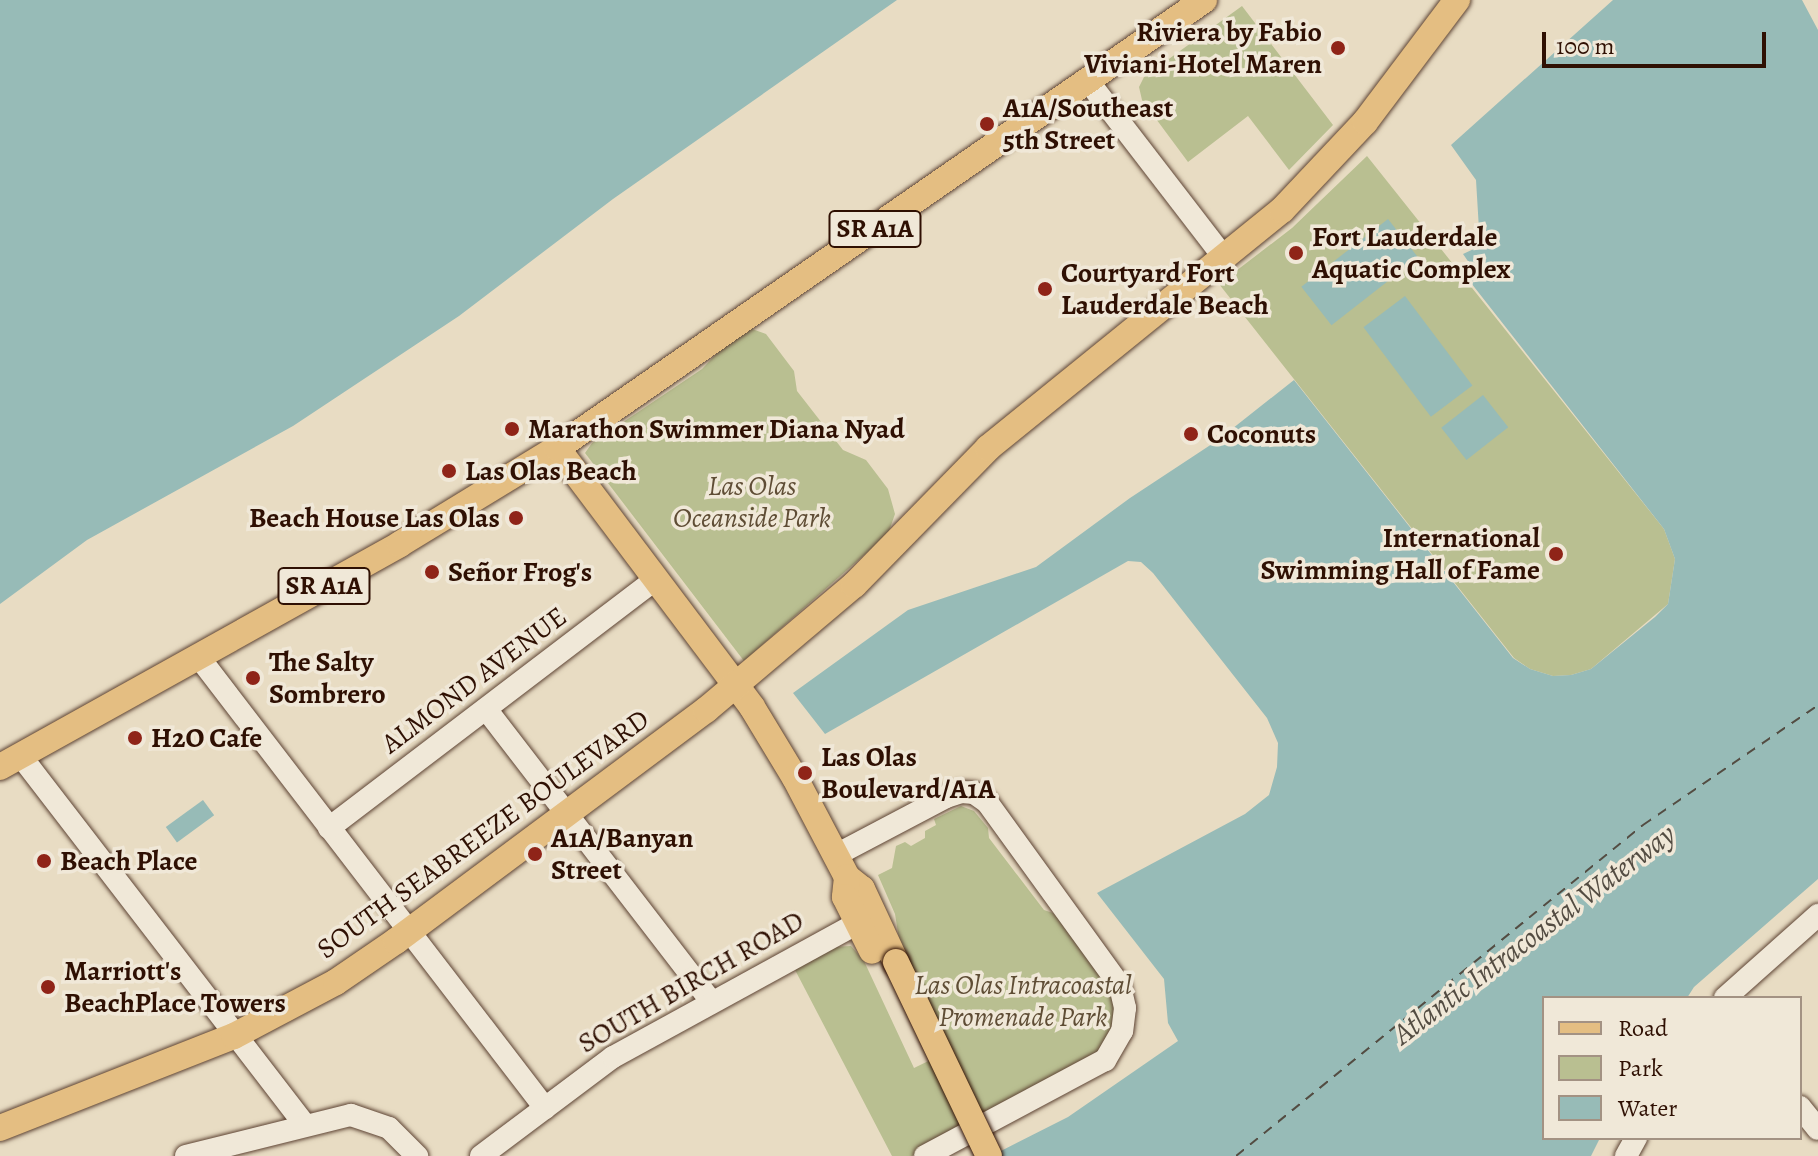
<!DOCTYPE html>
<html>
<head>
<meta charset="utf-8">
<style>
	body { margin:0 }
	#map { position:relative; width:1818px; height:1156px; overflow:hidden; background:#e8dcc3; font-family:Alegreya,serif }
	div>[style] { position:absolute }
	.green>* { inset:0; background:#b9bf91 }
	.water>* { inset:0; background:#97bbb7; transform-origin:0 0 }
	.ferry>* { height:2px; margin-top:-1px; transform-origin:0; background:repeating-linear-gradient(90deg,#534c42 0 10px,transparent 0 18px) }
	.roads { filter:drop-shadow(0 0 2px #5d4333) drop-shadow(0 0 2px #5d4333) }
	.minor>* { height:22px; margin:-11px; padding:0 11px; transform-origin:11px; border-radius:11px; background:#f0e8d8 }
	.major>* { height:26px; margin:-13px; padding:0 13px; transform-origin:13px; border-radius:13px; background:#e4be82 }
	.bridges { filter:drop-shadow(0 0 2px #2f1003) drop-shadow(0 0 2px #2f1003) }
	.major-bridge>* { height:26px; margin:-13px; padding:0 13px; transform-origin:13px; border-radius:13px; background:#e4be82 }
	.dots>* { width:22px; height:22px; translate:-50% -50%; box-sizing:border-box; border:4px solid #f0e8d8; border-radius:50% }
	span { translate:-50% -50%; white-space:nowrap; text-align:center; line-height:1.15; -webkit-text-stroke:7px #f0e8d8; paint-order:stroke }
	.shield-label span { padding:2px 6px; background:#f0e8d8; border:2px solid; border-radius:6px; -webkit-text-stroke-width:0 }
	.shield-label { font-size:26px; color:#2f1003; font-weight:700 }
	.poi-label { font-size:28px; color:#2f1003; font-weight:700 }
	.right { translate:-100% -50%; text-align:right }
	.left { translate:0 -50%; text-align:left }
	.park-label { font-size:28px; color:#5f4d35; font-style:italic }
	.street-label { font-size:28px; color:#2f1003 }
	.water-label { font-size:30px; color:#534c42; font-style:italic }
	.legend { position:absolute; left:1542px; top:996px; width:260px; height:144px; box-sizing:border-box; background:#f0e8d8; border:2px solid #a39283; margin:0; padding:10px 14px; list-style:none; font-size:24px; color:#2f1003 }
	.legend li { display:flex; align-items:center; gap:16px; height:40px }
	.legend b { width:40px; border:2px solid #a39283 }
	.scale { position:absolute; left:1542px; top:32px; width:224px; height:36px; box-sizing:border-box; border:4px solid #2f1003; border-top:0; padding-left:10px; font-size:24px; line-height:28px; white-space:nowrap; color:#2f1003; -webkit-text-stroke:6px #f0e8d8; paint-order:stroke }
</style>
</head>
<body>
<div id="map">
	<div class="green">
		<i style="clip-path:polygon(1242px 6px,1333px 125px,1289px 170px,1248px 116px,1188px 162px,1142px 100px,1139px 87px,1144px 77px)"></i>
		<i style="clip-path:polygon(1367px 156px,1664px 529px,1675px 559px,1668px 604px,1591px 669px,1571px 675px,1553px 676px,1530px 669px,1514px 658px,1219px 284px,1292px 228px)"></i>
		<i style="clip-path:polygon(752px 329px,766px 334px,794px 371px,797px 391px,843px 450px,866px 460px,888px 489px,895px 514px,889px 531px,872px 548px,744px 661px,585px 453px,592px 443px,702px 369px,723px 347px)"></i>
		<i style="clip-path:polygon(961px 806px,974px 811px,988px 828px,989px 838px,1044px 910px,1053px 913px,1104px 969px,1119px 1008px,1107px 1044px,1086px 1063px,912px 1156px,892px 1156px,793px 966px,833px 947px,851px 946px,864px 961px,914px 1068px,951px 1050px,899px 939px,895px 914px,878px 875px,892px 868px,896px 846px,905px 842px,911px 846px,925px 838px,925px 831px,936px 825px,934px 819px)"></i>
	</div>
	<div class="water">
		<i style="clip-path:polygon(0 0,897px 0,613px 199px,459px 316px,293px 426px,87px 540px,0 604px)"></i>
		<i style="clip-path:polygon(1613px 0,1802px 0,1818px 30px,1818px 879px,1694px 987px,1687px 998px,1544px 998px,1544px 1138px,1600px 1138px,1591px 1156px,991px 1156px,1068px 1117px,1178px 1041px,1168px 1023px,1164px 979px,1097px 893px,1245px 814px,1269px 795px,1277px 767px,1278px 743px,1267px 718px,1153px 573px,1141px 562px,1128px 561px,825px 734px,793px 693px,908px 610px,1036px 567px,1130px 498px,1218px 440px,1294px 380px,1513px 658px,1530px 669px,1553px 676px,1571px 675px,1591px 669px,1655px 617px,1668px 604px,1675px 559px,1664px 529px,1464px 274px,1472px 267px,1463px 254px,1480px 246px,1476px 180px,1451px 145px)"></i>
		<i style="left:1388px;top:219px;width:49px;height:110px;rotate:52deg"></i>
		<i style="left:1405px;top:296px;width:112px;height:52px;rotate:53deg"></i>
		<i style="left:1483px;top:395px;width:41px;height:53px;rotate:52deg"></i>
		<i style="left:203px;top:800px;width:19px;height:46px;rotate:54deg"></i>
	</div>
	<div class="ferry">
		<i style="left:1236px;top:1156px;width:525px;rotate:-39.12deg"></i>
		<i style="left:1643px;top:825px;width:212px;rotate:-34.4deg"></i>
	</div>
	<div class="roads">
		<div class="minor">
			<i style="left:1088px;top:81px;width:225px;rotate:52.4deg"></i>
			<i style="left:198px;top:656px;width:570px;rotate:52.49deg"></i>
			<i style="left:486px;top:709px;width:369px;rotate:52.4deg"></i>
			<i style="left:20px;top:755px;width:466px;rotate:52.4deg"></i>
			<i style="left:329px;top:828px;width:411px;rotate:-37.3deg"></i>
			<i style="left:836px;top:855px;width:124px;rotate:-27.8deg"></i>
			<i style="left:946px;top:797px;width:16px;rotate:-18deg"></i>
			<i style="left:961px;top:792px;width:13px;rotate:4deg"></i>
			<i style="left:974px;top:793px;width:16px;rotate:35deg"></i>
			<i style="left:987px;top:802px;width:227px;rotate:54.1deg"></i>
			<i style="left:1120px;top:986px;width:23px;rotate:77deg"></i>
			<i style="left:1125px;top:1008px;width:23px;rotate:97deg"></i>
			<i style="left:1122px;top:1031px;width:34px;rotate:120deg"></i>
			<i style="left:1105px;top:1060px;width:204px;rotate:151.9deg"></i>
			<i style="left:1725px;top:998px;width:125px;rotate:-41.7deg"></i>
			<i style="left:1800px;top:1107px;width:28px;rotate:51deg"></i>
			<i style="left:186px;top:1156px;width:170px;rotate:-14deg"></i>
			<i style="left:351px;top:1115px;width:40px;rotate:18.9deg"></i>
			<i style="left:389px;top:1128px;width:40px;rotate:45deg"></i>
			<i style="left:481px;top:1156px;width:165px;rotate:-36.9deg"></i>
			<i style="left:613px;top:1057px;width:279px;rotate:-28.7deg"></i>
			<i style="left:1626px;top:1156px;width:21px;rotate:-61deg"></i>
		</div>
		<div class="major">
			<i style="left:557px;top:448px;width:324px;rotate:53deg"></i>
			<i style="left:752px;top:707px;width:83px;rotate:58.8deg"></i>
			<i style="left:795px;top:778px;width:112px;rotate:62.3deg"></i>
			<i style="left:847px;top:877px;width:19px;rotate:39deg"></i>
			<i style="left:862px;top:889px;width:81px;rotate:65deg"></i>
			<i style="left:0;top:767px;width:458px;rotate:-29.1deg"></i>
			<i style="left:400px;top:544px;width:184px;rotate:-31.4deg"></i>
			<i style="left:557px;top:448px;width:787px;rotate:-34.7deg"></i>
			<i style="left:847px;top:877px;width:20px;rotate:96deg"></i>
			<i style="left:845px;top:897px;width:60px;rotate:63.4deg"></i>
			<i style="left:0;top:1128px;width:251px;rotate:-21.5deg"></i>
			<i style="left:234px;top:1036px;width:115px;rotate:-27.9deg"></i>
			<i style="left:336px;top:982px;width:73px;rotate:-34.3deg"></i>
			<i style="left:396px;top:941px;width:387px;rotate:-36.7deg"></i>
			<i style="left:706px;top:710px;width:194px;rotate:-40.2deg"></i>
			<i style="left:854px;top:585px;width:192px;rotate:-45.6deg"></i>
			<i style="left:988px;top:448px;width:378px;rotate:-39deg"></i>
			<i style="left:1282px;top:210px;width:121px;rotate:-46.7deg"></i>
			<i style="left:1365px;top:122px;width:153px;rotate:-53deg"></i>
		</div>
	</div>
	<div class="bridges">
		<div class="major-bridge">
			<i style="left:896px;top:962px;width:215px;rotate:64.4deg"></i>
		</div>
	</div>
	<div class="dots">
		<i style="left:1338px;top:48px;background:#8f2418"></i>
		<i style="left:987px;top:124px;background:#8f2418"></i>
		<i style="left:1296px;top:253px;background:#8f2418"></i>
		<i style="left:1045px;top:289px;background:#8f2418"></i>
		<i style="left:512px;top:429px;background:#8f2418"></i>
		<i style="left:1191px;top:434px;background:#8f2418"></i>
		<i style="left:449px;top:471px;background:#8f2418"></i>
		<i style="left:516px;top:518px;background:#8f2418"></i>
		<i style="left:1556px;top:554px;background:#8f2418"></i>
		<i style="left:432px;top:572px;background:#8f2418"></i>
		<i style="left:253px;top:678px;background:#8f2418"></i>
		<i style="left:135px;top:738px;background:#8f2418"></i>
		<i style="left:805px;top:773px;background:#8f2418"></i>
		<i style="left:535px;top:854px;background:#8f2418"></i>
		<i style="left:44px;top:861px;background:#8f2418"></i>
		<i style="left:48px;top:987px;background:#8f2418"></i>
	</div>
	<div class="shield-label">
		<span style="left:875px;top:229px">SR A1A</span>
		<span style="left:324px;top:586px">SR A1A</span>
	</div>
	<div class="poi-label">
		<span class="right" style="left:1322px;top:48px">Riviera by Fabio<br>Viviani-Hotel Maren</span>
		<span class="left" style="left:1003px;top:124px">A1A/Southeast<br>5th Street</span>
		<span class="left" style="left:1312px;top:253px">Fort Lauderdale<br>Aquatic Complex</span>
		<span class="left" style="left:1061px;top:289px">Courtyard Fort<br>Lauderdale Beach</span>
		<span class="left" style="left:528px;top:429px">Marathon Swimmer Diana Nyad</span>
		<span class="left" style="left:1207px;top:434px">Coconuts</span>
		<span class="left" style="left:465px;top:471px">Las Olas Beach</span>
		<span class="right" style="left:500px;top:518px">Beach House Las Olas</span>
		<span class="right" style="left:1540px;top:554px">International<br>Swimming Hall of Fame</span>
		<span class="left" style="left:448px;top:572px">Señor Frog's</span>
		<span class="left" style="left:269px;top:678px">The Salty<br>Sombrero</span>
		<span class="left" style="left:151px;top:738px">H2O Cafe</span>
		<span class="left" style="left:821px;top:773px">Las Olas<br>Boulevard/A1A</span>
		<span class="left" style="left:551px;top:854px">A1A/Banyan<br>Street</span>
		<span class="left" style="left:60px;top:861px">Beach Place</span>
		<span class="left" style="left:64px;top:987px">Marriott's<br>BeachPlace Towers</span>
	</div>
	<div class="park-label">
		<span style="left:752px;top:502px">Las Olas<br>Oceanside Park</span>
		<span style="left:1023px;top:1001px">Las Olas Intracoastal<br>Promenade Park</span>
	</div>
	<div class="street-label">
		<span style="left:474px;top:680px;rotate:-37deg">ALMOND AVENUE</span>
		<span style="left:483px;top:834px;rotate:-36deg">SOUTH SEABREEZE BOULEVARD</span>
		<span style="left:691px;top:982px;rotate:-30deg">SOUTH BIRCH ROAD</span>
	</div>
	<div class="water-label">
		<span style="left:1534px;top:934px;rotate:-37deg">Atlantic Intracoastal Waterway</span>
	</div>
	<ul class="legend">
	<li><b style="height:10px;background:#e4be82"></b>Road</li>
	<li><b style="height:22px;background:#b9bf91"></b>Park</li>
	<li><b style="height:22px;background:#97bbb7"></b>Water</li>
	</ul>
	<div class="scale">100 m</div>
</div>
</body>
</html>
